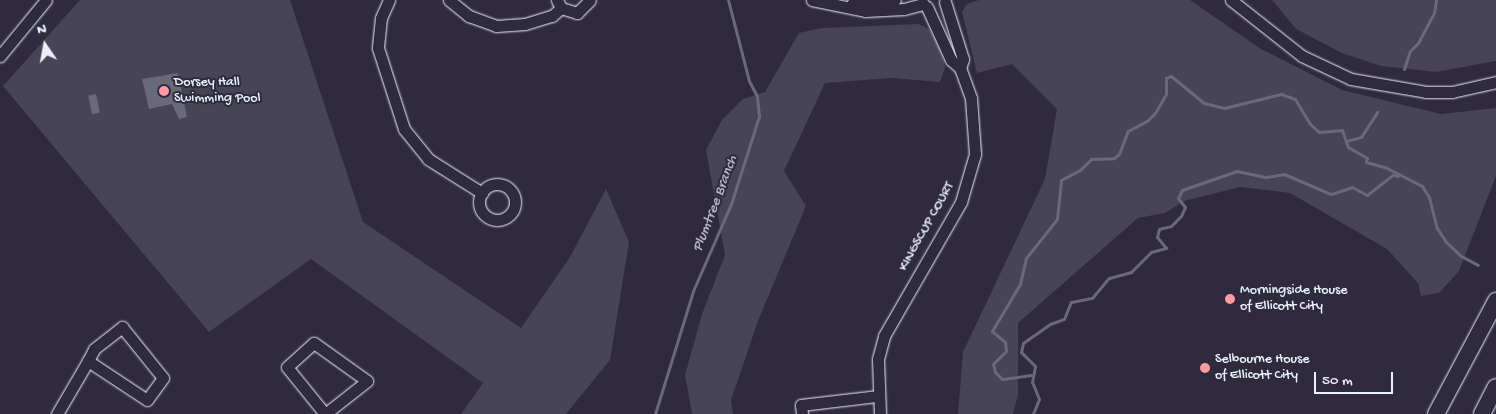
<!DOCTYPE html>
<html>
<head>
<meta charset="utf-8">
<style>
	body { margin:0 }
	#map { position:relative; width:1496px; height:414px; overflow:hidden; background:#2f2a3d; font-family:"Gochi Hand",sans-serif }
	div>[style] { position:absolute }
	.green>* { inset:0; background:#464455 }
	.water>* { inset:0; background:#696978; transform-origin:0 0 }
	.stream>* { height:3px; margin:-1.5px; padding:0 1.5px; transform-origin:1.5px; border-radius:1.5px; background:#696978 }
	.roads { filter:drop-shadow(0 0 1px #e8f1f8) drop-shadow(0 0 1px #e8f1f8) }
	.minor>* { height:11px; margin:-5.5px; padding:0 5.5px; transform-origin:5.5px; border-radius:5.5px; background:#2f2a3d }
	.minor>.ring { margin:-5.5px; padding:0; box-sizing:content-box; background:none; border:11px solid #2f2a3d; border-radius:50% }
	.highway>* { height:16px; margin:-8px; padding:0 8px; transform-origin:8px; border-radius:8px; background:#2f2a3d }
	.dots>* { width:14px; height:14px; translate:-50% -50%; box-sizing:border-box; border:2px solid #2f2a3d; border-radius:50% }
	span { translate:-50% -50%; white-space:nowrap; text-align:center; line-height:1.15; -webkit-text-stroke:4px #2f2a3d; paint-order:stroke }
	.poi-label { font-size:14px; color:#e8f1f8 }
	.left { translate:0 -50%; text-align:left }
	.street-label { font-size:14px; color:#e8f1f8 }
	.water-label { font-size:15px; color:#afb4be; font-style:italic }
	.north { position:absolute; left:20px; top:20px; width:50px; height:50px; -webkit-text-stroke:4px #2f2a3d; paint-order:stroke; rotate:348deg; font-size:14px; font-weight:700; line-height:20px; text-align:center; color:#e8f1f8 }
	.north::after { content:''; display:block; margin:auto; width:18px; height:22px; background:#e8f1f8; clip-path:polygon(50% 0,100% 100%,50% 72%,0 100%) }
	.scale { position:absolute; left:1314px; top:372px; width:79px; height:22px; box-sizing:border-box; border:2px solid #e8f1f8; border-top:0; padding-left:6px; font-size:15px; line-height:18px; white-space:nowrap; color:#e8f1f8; -webkit-text-stroke:4px #2f2a3d; paint-order:stroke }
</style>
</head>
<body>
<div id="map">
	<div class="green">
		<i style="clip-path:polygon(80px 0,290px 0,363px 222px,521px 328px,570px 257px,606px 189px,629px 242px,610px 360px,566px 414px,461px 414px,483px 383px,311px 259px,209px 332px,3px 86px)"></i>
		<i style="clip-path:polygon(979px 0,1190px 0,1261px 49px,1342px 90px,1441px 114px,1496px 108px,1496px 176px,1459px 271px,1439px 293px,1421px 296px,1418px 283px,1387px 249px,1290px 193px,1240px 187px,1184px 201px,1165px 213px,1138px 218px,1018px 323px,1018px 395px,1013px 414px,958px 414px,963px 352px,1045px 179px,1057px 109px,1012px 64px,977px 73px,962px 12px,967px 4px)"></i>
		<i style="clip-path:polygon(1272px 0,1496px 0,1496px 61px,1436px 72px,1381px 66px,1342px 53px,1296px 29px)"></i>
		<i style="clip-path:polygon(919px 24px,929px 29px,940px 46px,945px 68px,940px 82px,891px 78px,825px 83px,784px 171px,806px 206px,758px 321px,731px 400px,733px 414px,692px 414px,685px 375px,702px 314px,725px 255px,706px 150px,722px 120px,743px 99px,765px 92px,799px 33px,822px 28px)"></i>
	</div>
	<div class="water">
		<i style="clip-path:polygon(178px 73px,187px 117px,179px 119px,172px 104px,149px 109px,142px 79px)"></i>
		<i style="left:96px;top:94px;width:19px;height:8px;rotate:78deg"></i>
	</div>
	<div class="stream">
		<i style="left:1404px;top:69px;width:19px;rotate:-72deg"></i>
		<i style="left:1410px;top:51px;width:11px;rotate:-45deg"></i>
		<i style="left:1418px;top:43px;width:34px;rotate:-62deg"></i>
		<i style="left:1434px;top:13px;width:13px;rotate:-81deg"></i>
		<i style="left:1346px;top:141px;width:16px;rotate:-15deg"></i>
		<i style="left:1361px;top:137px;width:30px;rotate:-57deg"></i>
		<i style="left:1031px;top:375px;width:29px;rotate:172deg"></i>
		<i style="left:1002px;top:379px;width:10px;rotate:-135deg"></i>
		<i style="left:995px;top:372px;width:8px;rotate:-104deg"></i>
		<i style="left:993px;top:364px;width:18px;rotate:-45deg"></i>
		<i style="left:1006px;top:351px;width:9px;rotate:-96deg"></i>
		<i style="left:1005px;top:342px;width:17px;rotate:-140deg"></i>
		<i style="left:992px;top:331px;width:55px;rotate:-59.2deg"></i>
		<i style="left:1020px;top:284px;width:27px;rotate:-77deg"></i>
		<i style="left:1026px;top:258px;width:50px;rotate:-51.5deg"></i>
		<i style="left:1057px;top:219px;width:39px;rotate:-84deg"></i>
		<i style="left:1061px;top:180px;width:21px;rotate:-28deg"></i>
		<i style="left:1080px;top:170px;width:16px;rotate:-45deg"></i>
		<i style="left:1091px;top:159px;width:23px;rotate:-2deg"></i>
		<i style="left:1114px;top:158px;width:6px;rotate:-39deg"></i>
		<i style="left:1119px;top:154px;width:25px;rotate:-69deg"></i>
		<i style="left:1128px;top:131px;width:21px;rotate:-28deg"></i>
		<i style="left:1147px;top:121px;width:11px;rotate:-45deg"></i>
		<i style="left:1155px;top:113px;width:22px;rotate:-60deg"></i>
		<i style="left:1166px;top:94px;width:16px;rotate:-90deg"></i>
		<i style="left:1166px;top:78px;width:5px;rotate:-22deg"></i>
		<i style="left:1171px;top:76px;width:43px;rotate:39.3deg"></i>
		<i style="left:1204px;top:103px;width:21px;rotate:14deg"></i>
		<i style="left:1224px;top:108px;width:59px;rotate:-13.8deg"></i>
		<i style="left:1281px;top:94px;width:15px;rotate:20deg"></i>
		<i style="left:1295px;top:99px;width:29px;rotate:59deg"></i>
		<i style="left:1310px;top:124px;width:12px;rotate:42deg"></i>
		<i style="left:1319px;top:132px;width:23px;rotate:-5deg"></i>
		<i style="left:1342px;top:130px;width:18px;rotate:71deg"></i>
		<i style="left:1348px;top:147px;width:22px;rotate:30deg"></i>
		<i style="left:1367px;top:158px;width:4px;rotate:104deg"></i>
		<i style="left:1366px;top:162px;width:20px;rotate:15deg"></i>
		<i style="left:1385px;top:167px;width:42px;rotate:27.2deg"></i>
		<i style="left:1422px;top:186px;width:13px;rotate:58deg"></i>
		<i style="left:1429px;top:197px;width:32px;rotate:76deg"></i>
		<i style="left:1437px;top:228px;width:17px;rotate:57deg"></i>
		<i style="left:1446px;top:242px;width:21px;rotate:43deg"></i>
		<i style="left:1461px;top:256px;width:19px;rotate:28deg"></i>
		<i style="left:655px;top:414px;width:129px;rotate:-72.8deg"></i>
		<i style="left:693px;top:291px;width:95px;rotate:-66.4deg"></i>
		<i style="left:731px;top:204px;width:92px;rotate:-72.3deg"></i>
		<i style="left:759px;top:116px;width:20px;rotate:-96deg"></i>
		<i style="left:757px;top:96px;width:17px;rotate:-118deg"></i>
		<i style="left:749px;top:81px;width:84px;rotate:-104.5deg"></i>
		<i style="left:1033px;top:414px;width:16px;rotate:-68deg"></i>
		<i style="left:1039px;top:399px;width:18px;rotate:-112deg"></i>
		<i style="left:1032px;top:382px;width:16px;rotate:-79deg"></i>
		<i style="left:1035px;top:366px;width:20px;rotate:-135deg"></i>
		<i style="left:1021px;top:352px;width:9px;rotate:-77deg"></i>
		<i style="left:1023px;top:343px;width:33px;rotate:-35deg"></i>
		<i style="left:1050px;top:324px;width:15px;rotate:-20deg"></i>
		<i style="left:1064px;top:319px;width:18px;rotate:-68deg"></i>
		<i style="left:1071px;top:302px;width:21px;rotate:-11deg"></i>
		<i style="left:1092px;top:298px;width:26px;rotate:-50deg"></i>
		<i style="left:1109px;top:278px;width:23px;rotate:-15deg"></i>
		<i style="left:1131px;top:272px;width:28px;rotate:-45deg"></i>
		<i style="left:1151px;top:252px;width:16px;rotate:-15deg"></i>
		<i style="left:1166px;top:248px;width:14px;rotate:-129deg"></i>
		<i style="left:1157px;top:237px;width:8px;rotate:-76deg"></i>
		<i style="left:1159px;top:229px;width:12px;rotate:-14deg"></i>
		<i style="left:1171px;top:226px;width:14px;rotate:-45deg"></i>
		<i style="left:1181px;top:216px;width:10px;rotate:-66deg"></i>
		<i style="left:1185px;top:207px;width:11px;rotate:-128deg"></i>
		<i style="left:1178px;top:198px;width:9px;rotate:-63deg"></i>
		<i style="left:1182px;top:190px;width:58px;rotate:-19.1deg"></i>
		<i style="left:1237px;top:171px;width:30px;rotate:12deg"></i>
		<i style="left:1266px;top:177px;width:18px;rotate:-9deg"></i>
		<i style="left:1284px;top:174px;width:51px;rotate:23.1deg"></i>
		<i style="left:1331px;top:194px;width:22px;rotate:-18deg"></i>
		<i style="left:1352px;top:187px;width:17px;rotate:28deg"></i>
		<i style="left:1367px;top:195px;width:33px;rotate:-38deg"></i>
		<i style="left:1393px;top:175px;width:5px;rotate:11deg"></i>
	</div>
	<div class="roads">
		<div class="minor">
			<i style="left:389px;top:0;width:20px;rotate:114deg"></i>
			<i style="left:381px;top:18px;width:30px;rotate:96deg"></i>
			<i style="left:378px;top:48px;width:85px;rotate:72.2deg"></i>
			<i style="left:404px;top:129px;width:38px;rotate:51deg"></i>
			<i style="left:428px;top:159px;width:64px;rotate:32.2deg"></i>
			<i style="left:449px;top:0;width:26px;rotate:39deg"></i>
			<i style="left:469px;top:16px;width:29px;rotate:20deg"></i>
			<i style="left:496px;top:26px;width:29px;rotate:-4deg"></i>
			<i style="left:525px;top:24px;width:28px;rotate:-17deg"></i>
			<i style="left:552px;top:16px;width:12px;rotate:-42deg"></i>
			<i style="left:557px;top:0;width:9px;rotate:63deg"></i>
			<i style="left:561px;top:8px;width:17px;rotate:17deg"></i>
			<i style="left:577px;top:13px;width:18px;rotate:-45deg"></i>
			<i style="left:812px;top:0;width:54px;rotate:11.7deg"></i>
			<i style="left:865px;top:11px;width:39px;rotate:-3deg"></i>
			<i style="left:904px;top:9px;width:20px;rotate:-15deg"></i>
			<i style="left:1231px;top:0;width:90px;rotate:38.3deg"></i>
			<i style="left:1302px;top:56px;width:54px;rotate:25.1deg"></i>
			<i style="left:1351px;top:79px;width:76px;rotate:9.8deg"></i>
			<i style="left:1426px;top:92px;width:26px"></i>
			<i style="left:1452px;top:92px;width:45px;rotate:-12.8deg"></i>
			<i style="left:945px;top:2px;width:60px;rotate:72.5deg"></i>
			<i style="left:963px;top:59px;width:9px;rotate:108deg"></i>
			<i style="left:852px;top:4px;width:43px;rotate:-5.3deg"></i>
			<i style="left:0;top:56px;width:72px;rotate:-50.6deg"></i>
			<i class="ring" style="left:479px;top:184px;width:25px;height:25px"></i>
			<i style="left:314px;top:343px;width:65px;rotate:35.6deg"></i>
			<i style="left:367px;top:381px;width:53px;rotate:141.8deg"></i>
			<i style="left:325px;top:414px;width:60px;rotate:-129deg"></i>
			<i style="left:287px;top:367px;width:36px;rotate:-42deg"></i>
			<i style="left:57px;top:414px;width:61px;rotate:-59.7deg"></i>
			<i style="left:88px;top:361px;width:13px;rotate:-63deg"></i>
			<i style="left:94px;top:349px;width:36px;rotate:-38deg"></i>
			<i style="left:122px;top:327px;width:65px;rotate:51.2deg"></i>
			<i style="left:163px;top:378px;width:27px;rotate:126deg"></i>
			<i style="left:147px;top:400px;width:71px;rotate:-146.5deg"></i>
			<i style="left:802px;top:414px;width:9px;rotate:-96deg"></i>
			<i style="left:801px;top:405px;width:78px;rotate:-6.7deg"></i>
			<i style="left:880px;top:414px;width:55px;rotate:-92.1deg"></i>
			<i style="left:878px;top:359px;width:24px;rotate:-75deg"></i>
			<i style="left:884px;top:336px;width:155px;rotate:-60.1deg"></i>
			<i style="left:961px;top:202px;width:50px;rotate:-73.7deg"></i>
			<i style="left:975px;top:154px;width:56px;rotate:-94.1deg"></i>
			<i style="left:971px;top:98px;width:32px;rotate:-110deg"></i>
			<i style="left:960px;top:68px;width:12px;rotate:-138deg"></i>
			<i style="left:951px;top:60px;width:58px;rotate:-114.4deg"></i>
		</div>
		<div class="highway">
			<i style="left:1436px;top:414px;width:128px;rotate:-62deg"></i>
			<i style="left:1482px;top:414px;width:30px;rotate:-63deg"></i>
		</div>
	</div>
	<div class="dots">
		<i style="left:164px;top:91px;background:#ff9aa2"></i>
		<i style="left:1230px;top:299px;background:#ff9aa2"></i>
		<i style="left:1205px;top:368px;background:#ff9aa2"></i>
	</div>
	<div class="poi-label">
		<span class="left" style="left:174px;top:91px">Dorsey Hall<br>Swimming Pool</span>
		<span class="left" style="left:1240px;top:299px">Morningside House<br>of Ellicott City</span>
		<span class="left" style="left:1215px;top:368px">Selbourne House<br>of Ellicott City</span>
	</div>
	<div class="street-label">
		<span style="left:927px;top:227px;rotate:-61deg">KINGSCUP COURT</span>
	</div>
	<div class="water-label">
		<span style="left:716px;top:204px;rotate:-69deg">Plumtree Branch</span>
	</div>
	<div class="north">N</div>
	<div class="scale">50 m</div>
</div>
</body>
</html>
